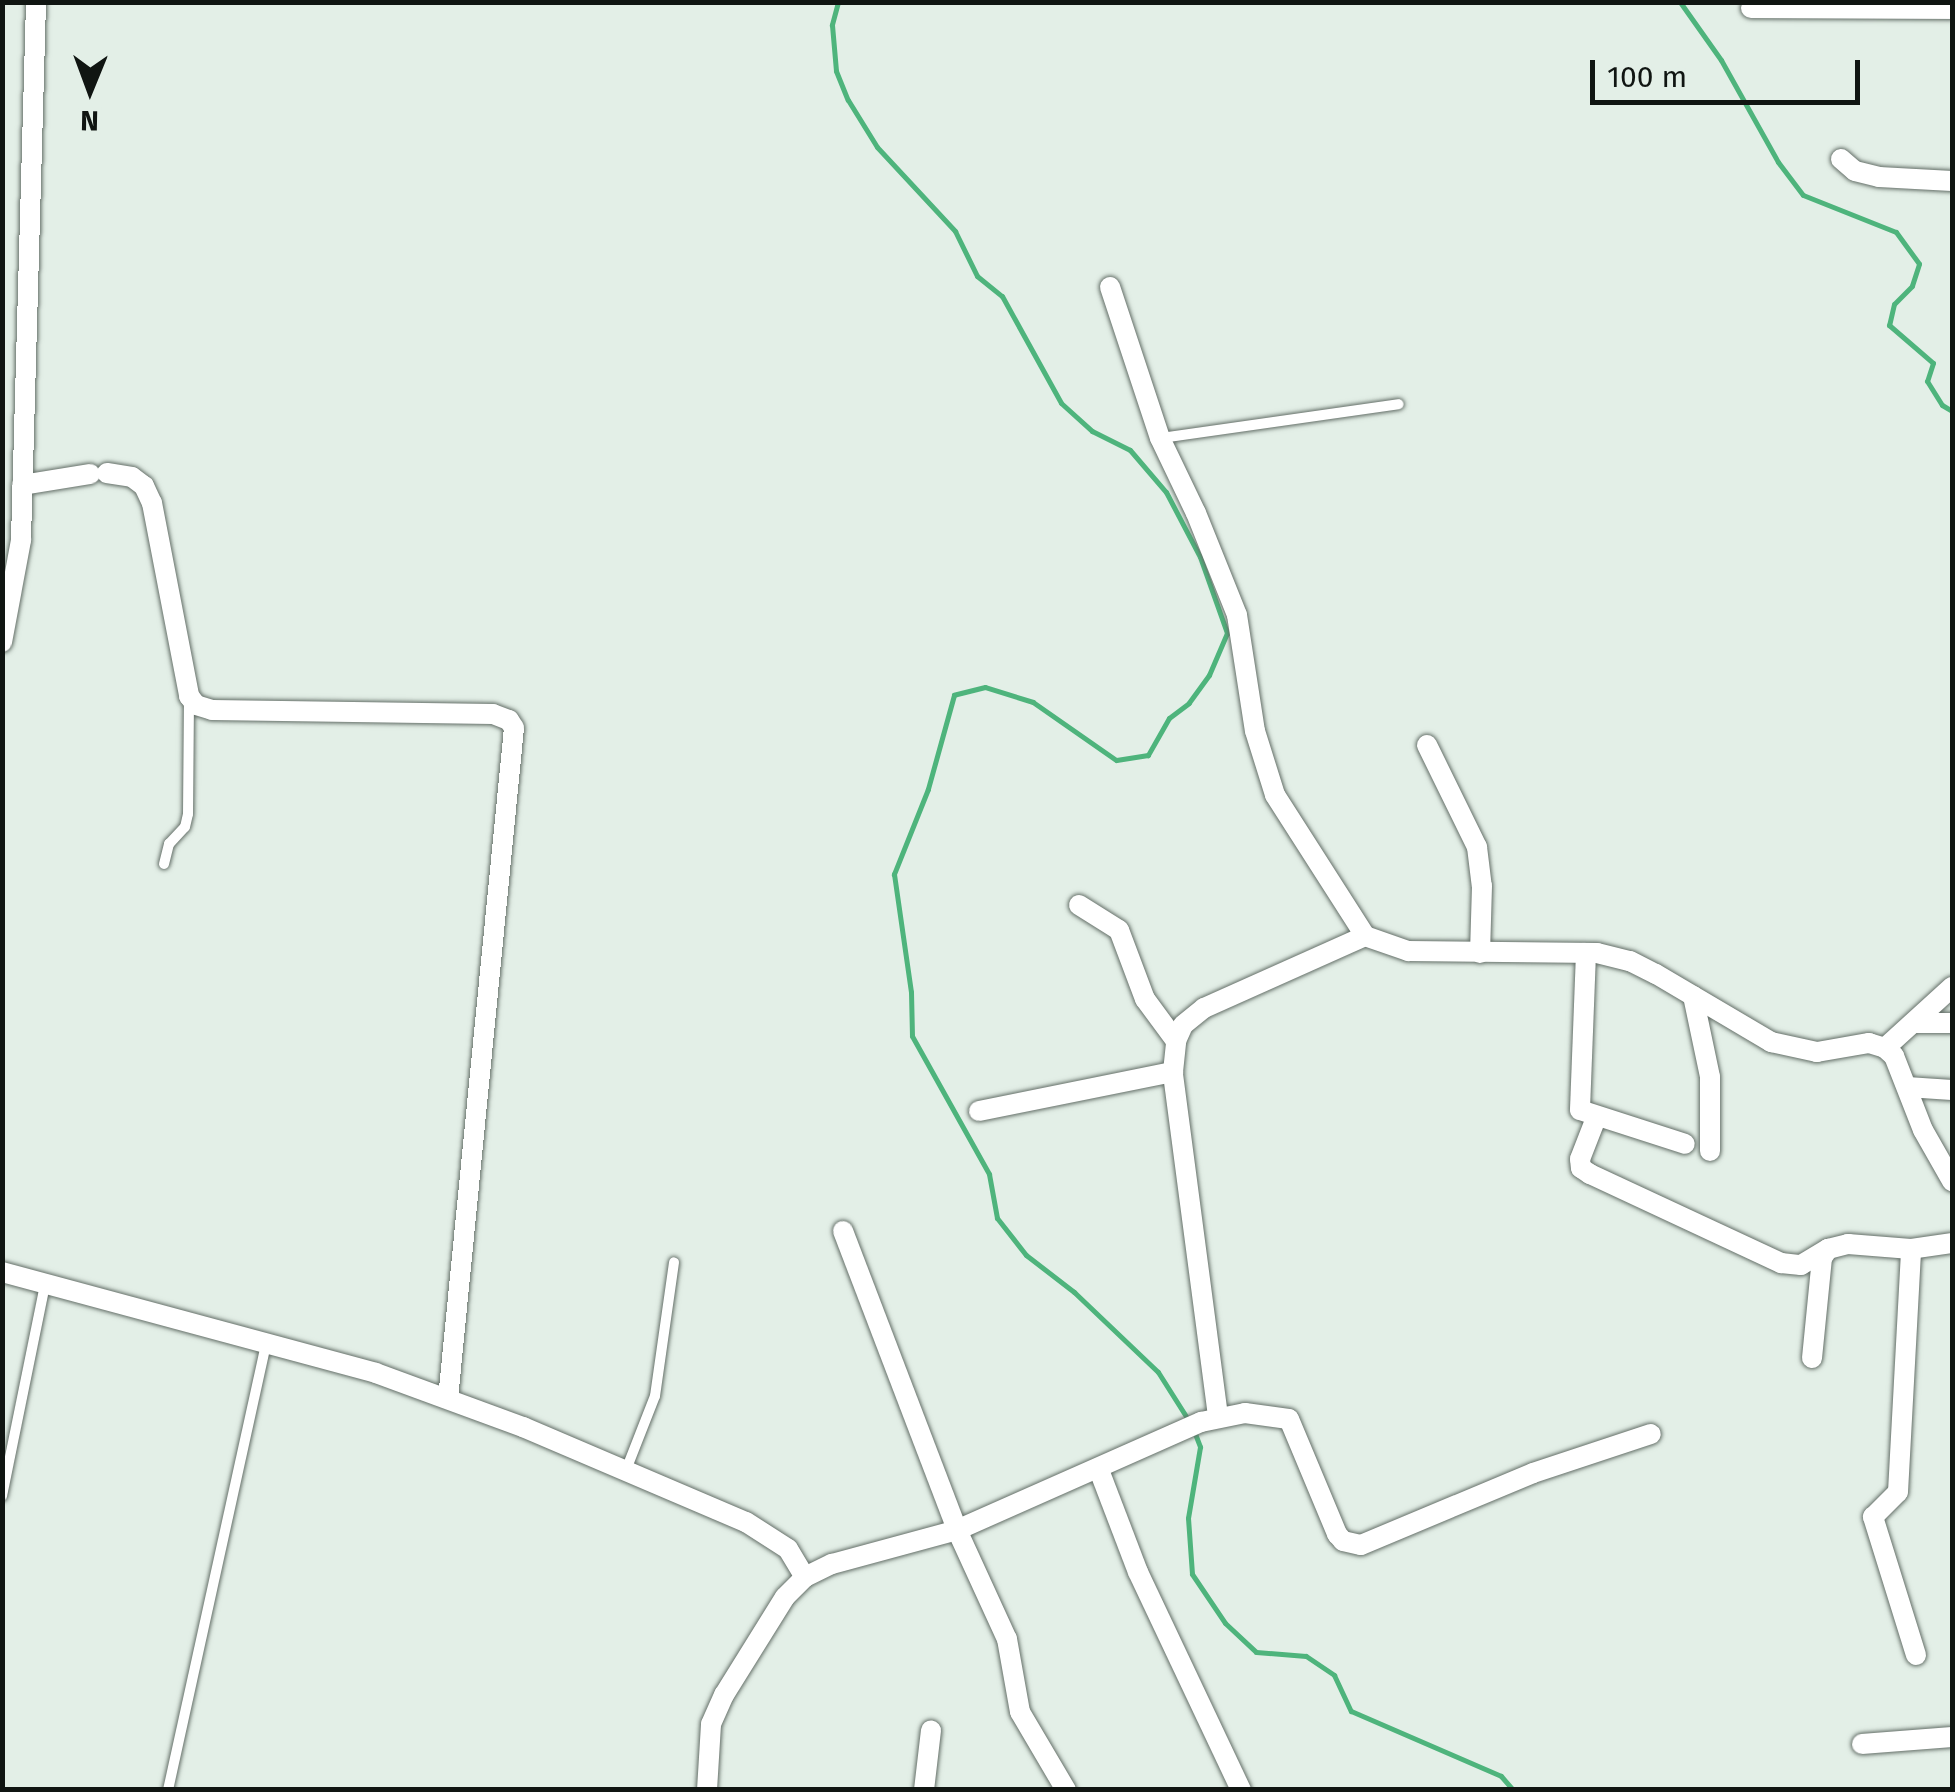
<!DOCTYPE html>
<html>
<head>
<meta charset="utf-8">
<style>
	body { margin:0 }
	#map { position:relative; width:1955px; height:1792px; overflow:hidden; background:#e3efe7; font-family:"Fira Sans",sans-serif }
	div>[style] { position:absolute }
	.stream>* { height:5px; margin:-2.5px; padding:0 2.5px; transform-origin:2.5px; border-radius:2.5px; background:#4eb47c }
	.roads { filter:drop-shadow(0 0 2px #646f68) drop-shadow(0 0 2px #646f68) }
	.lane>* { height:10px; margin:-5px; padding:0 5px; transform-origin:5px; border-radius:5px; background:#fff }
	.street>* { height:20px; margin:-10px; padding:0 10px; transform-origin:10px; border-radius:10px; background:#fff }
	span { translate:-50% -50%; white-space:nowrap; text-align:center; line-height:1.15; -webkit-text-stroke:8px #e3efe7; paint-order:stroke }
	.frame { position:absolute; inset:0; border:5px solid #101512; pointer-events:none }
	.north { position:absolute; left:40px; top:40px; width:100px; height:100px; -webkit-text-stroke:8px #e3efe7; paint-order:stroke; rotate:181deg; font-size:28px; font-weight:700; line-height:40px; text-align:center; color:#101512 }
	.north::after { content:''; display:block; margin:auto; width:35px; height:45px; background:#101512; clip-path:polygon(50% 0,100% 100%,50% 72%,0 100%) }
	.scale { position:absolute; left:1590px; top:60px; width:270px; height:45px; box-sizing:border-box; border:5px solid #101512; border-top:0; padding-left:12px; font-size:30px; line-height:35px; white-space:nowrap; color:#101512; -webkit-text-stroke:8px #e3efe7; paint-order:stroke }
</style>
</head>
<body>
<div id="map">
	<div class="stream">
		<i style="left:838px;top:2px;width:24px;rotate:105deg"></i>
		<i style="left:832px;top:25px;width:46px;rotate:85deg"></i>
		<i style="left:836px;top:71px;width:31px;rotate:68deg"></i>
		<i style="left:848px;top:100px;width:55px;rotate:58.3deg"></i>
		<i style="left:877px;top:147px;width:115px;rotate:47.1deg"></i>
		<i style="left:955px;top:231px;width:50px;rotate:63.9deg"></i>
		<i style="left:977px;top:276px;width:32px;rotate:39deg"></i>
		<i style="left:1002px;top:296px;width:122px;rotate:61.1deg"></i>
		<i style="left:1061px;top:403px;width:42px;rotate:42.1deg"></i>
		<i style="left:1092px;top:431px;width:42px;rotate:26.6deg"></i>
		<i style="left:1130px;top:450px;width:55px;rotate:49.4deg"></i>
		<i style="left:1166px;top:492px;width:73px;rotate:62.4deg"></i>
		<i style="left:1200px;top:557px;width:81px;rotate:70.4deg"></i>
		<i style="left:1227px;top:633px;width:46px;rotate:113.2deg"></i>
		<i style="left:1209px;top:675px;width:34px;rotate:126deg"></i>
		<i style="left:1189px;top:703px;width:25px;rotate:143deg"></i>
		<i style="left:1169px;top:718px;width:43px;rotate:119.6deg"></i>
		<i style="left:1148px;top:755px;width:32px;rotate:171deg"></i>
		<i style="left:1116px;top:760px;width:101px;rotate:-145.1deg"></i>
		<i style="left:1033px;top:702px;width:50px;rotate:-162.6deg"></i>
		<i style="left:985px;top:687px;width:32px;rotate:166deg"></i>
		<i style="left:954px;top:695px;width:98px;rotate:105.5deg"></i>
		<i style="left:928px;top:789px;width:92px;rotate:111.8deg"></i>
		<i style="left:894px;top:874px;width:119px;rotate:81.8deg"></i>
		<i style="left:911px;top:992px;width:44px;rotate:88.7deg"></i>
		<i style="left:912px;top:1036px;width:158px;rotate:60.8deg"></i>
		<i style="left:989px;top:1174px;width:45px;rotate:79.7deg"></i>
		<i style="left:997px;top:1218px;width:47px;rotate:51.9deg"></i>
		<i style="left:1026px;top:1255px;width:61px;rotate:37.6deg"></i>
		<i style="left:1074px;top:1292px;width:116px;rotate:43.6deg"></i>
		<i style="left:1158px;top:1372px;width:58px;rotate:57.7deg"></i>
		<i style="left:1680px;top:2px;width:71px;rotate:54.7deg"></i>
		<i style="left:1721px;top:60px;width:117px;rotate:60.8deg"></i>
		<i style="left:1778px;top:162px;width:41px;rotate:52.9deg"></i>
		<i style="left:1803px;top:195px;width:100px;rotate:21.7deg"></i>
		<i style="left:1896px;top:232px;width:39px;rotate:54deg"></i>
		<i style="left:1919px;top:264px;width:23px;rotate:108deg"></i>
		<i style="left:1912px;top:286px;width:25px;rotate:135deg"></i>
		<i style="left:1894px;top:304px;width:22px;rotate:103deg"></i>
		<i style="left:1889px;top:325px;width:58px;rotate:40.8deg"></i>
		<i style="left:1933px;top:363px;width:19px;rotate:108deg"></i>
		<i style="left:1927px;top:381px;width:28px;rotate:58deg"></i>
		<i style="left:1942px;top:405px;width:12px;rotate:31deg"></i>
		<i style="left:1194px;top:1431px;width:17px;rotate:69deg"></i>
		<i style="left:1200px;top:1447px;width:72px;rotate:99.6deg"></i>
		<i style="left:1188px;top:1518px;width:56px;rotate:85.9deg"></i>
		<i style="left:1192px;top:1574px;width:59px;rotate:56deg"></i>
		<i style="left:1225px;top:1623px;width:42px;rotate:43.1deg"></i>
		<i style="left:1256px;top:1652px;width:50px;rotate:4.6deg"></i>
		<i style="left:1306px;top:1656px;width:34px;rotate:34deg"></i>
		<i style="left:1334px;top:1675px;width:40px;rotate:65deg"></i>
		<i style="left:1351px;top:1711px;width:163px;rotate:23.4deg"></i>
		<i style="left:1501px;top:1776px;width:18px;rotate:49deg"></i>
	</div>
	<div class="roads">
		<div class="lane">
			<i style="left:1161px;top:438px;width:240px;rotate:-8.1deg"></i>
			<i style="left:164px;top:864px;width:21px;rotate:-76deg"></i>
			<i style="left:169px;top:844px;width:23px;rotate:-47deg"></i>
			<i style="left:185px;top:827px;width:13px;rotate:-77deg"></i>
			<i style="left:188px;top:814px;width:112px;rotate:-89.5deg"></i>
			<i style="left:626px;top:1470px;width:79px;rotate:-68.6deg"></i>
			<i style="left:655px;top:1396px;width:135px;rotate:-81.9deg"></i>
			<i style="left:2px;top:1496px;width:215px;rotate:-78.5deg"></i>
			<i style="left:168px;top:1790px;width:458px;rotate:-77.6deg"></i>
		</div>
		<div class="street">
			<i style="left:1751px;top:8px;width:201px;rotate:0.3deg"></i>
			<i style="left:1841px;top:159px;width:18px;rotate:41deg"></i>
			<i style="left:1855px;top:171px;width:25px;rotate:14deg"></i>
			<i style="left:1879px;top:177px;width:73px;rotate:3.1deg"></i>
			<i style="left:1110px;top:287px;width:159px;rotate:71.7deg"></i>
			<i style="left:1160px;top:438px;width:83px;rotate:64.4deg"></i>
			<i style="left:1196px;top:513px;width:110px;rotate:68.1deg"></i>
			<i style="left:1237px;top:615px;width:117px;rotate:81.2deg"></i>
			<i style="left:1255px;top:731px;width:67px;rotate:72.6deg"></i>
			<i style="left:1275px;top:795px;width:167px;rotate:57.4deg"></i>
			<i style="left:1365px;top:936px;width:46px;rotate:19.2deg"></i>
			<i style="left:1408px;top:951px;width:189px;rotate:0.6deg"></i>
			<i style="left:1597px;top:953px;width:34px;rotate:14deg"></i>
			<i style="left:1630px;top:961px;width:29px;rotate:27deg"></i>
			<i style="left:1656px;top:974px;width:134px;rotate:30.6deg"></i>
			<i style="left:1771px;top:1042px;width:47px;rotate:12.3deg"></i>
			<i style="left:1817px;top:1052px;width:53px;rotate:-9.8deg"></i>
			<i style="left:1869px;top:1043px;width:17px;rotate:17deg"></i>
			<i style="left:1885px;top:1048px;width:12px;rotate:42deg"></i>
			<i style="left:1894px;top:1056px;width:79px;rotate:68.6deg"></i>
			<i style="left:1923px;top:1130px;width:59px;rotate:60.4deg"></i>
			<i style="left:107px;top:473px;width:25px;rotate:9deg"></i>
			<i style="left:132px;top:477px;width:15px;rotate:37deg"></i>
			<i style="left:144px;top:486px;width:19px;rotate:65deg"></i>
			<i style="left:152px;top:503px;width:197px;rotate:79.1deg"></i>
			<i style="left:189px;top:696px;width:11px;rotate:52deg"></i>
			<i style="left:196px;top:705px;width:17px;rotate:17deg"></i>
			<i style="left:212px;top:710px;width:281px;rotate:0.8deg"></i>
			<i style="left:493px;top:714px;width:17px;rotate:21deg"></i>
			<i style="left:509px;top:720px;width:9px;rotate:58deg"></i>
			<i style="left:514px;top:728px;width:674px;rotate:95.62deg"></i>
			<i style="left:22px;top:485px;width:69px;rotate:-9.2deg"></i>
			<i style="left:2px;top:642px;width:104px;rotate:-79.4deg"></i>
			<i style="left:21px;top:540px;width:538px;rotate:-88.4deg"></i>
			<i style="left:1427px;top:745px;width:114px;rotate:63.9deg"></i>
			<i style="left:1477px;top:847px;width:39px;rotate:83deg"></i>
			<i style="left:1482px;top:886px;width:67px;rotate:91.7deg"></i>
			<i style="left:1079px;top:905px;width:47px;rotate:32deg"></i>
			<i style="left:1119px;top:930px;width:74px;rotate:69.4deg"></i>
			<i style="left:1145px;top:999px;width:52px;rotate:53.6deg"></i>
			<i style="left:1586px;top:953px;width:157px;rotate:92.2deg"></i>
			<i style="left:1580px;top:1110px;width:110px;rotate:17.9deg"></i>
			<i style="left:1693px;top:996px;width:83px;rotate:78.1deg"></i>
			<i style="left:1710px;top:1077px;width:74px;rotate:90deg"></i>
			<i style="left:1913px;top:1023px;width:39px"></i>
			<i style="left:1885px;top:1048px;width:91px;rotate:-42.3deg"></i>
			<i style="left:1907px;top:1087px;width:45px;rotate:3.8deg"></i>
			<i style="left:979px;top:1111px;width:198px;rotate:-11.4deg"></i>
			<i style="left:1596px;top:1118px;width:44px;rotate:111.3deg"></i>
			<i style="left:1580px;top:1159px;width:9px;rotate:84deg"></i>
			<i style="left:1581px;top:1168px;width:11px;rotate:34deg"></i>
			<i style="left:1590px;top:1174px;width:211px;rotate:25deg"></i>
			<i style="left:1781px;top:1263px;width:20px;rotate:6deg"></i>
			<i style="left:1801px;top:1265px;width:31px;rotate:-31deg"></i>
			<i style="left:843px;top:1231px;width:320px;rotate:69.1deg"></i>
			<i style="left:957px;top:1530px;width:120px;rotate:65.4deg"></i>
			<i style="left:1007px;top:1639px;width:74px;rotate:79.9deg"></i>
			<i style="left:1020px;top:1712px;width:91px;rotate:59.5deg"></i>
			<i style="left:2px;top:1272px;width:387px;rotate:15.1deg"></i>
			<i style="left:376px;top:1373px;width:157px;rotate:20.2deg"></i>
			<i style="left:523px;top:1427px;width:242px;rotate:23.1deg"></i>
			<i style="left:746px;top:1522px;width:50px;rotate:32.7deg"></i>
			<i style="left:788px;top:1549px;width:33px;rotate:59deg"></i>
			<i style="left:1812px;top:1358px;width:100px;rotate:-84.3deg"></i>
			<i style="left:1822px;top:1258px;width:11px;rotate:-56deg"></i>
			<i style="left:1828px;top:1249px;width:21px;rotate:-14deg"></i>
			<i style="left:1848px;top:1244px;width:63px;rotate:4.5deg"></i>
			<i style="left:1218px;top:1416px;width:347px;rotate:-97.5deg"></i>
			<i style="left:1173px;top:1072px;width:31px;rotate:-84deg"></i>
			<i style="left:1176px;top:1041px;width:17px;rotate:-66deg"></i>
			<i style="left:1183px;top:1025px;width:27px;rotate:-39deg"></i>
			<i style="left:1204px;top:1008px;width:176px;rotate:-24.1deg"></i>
			<i style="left:1099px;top:1470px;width:109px;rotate:69.1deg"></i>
			<i style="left:1138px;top:1572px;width:241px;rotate:64.7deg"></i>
			<i style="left:1916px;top:1655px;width:145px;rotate:-107.3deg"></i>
			<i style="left:1873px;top:1517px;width:35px;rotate:-45deg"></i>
			<i style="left:1898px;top:1492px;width:243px;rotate:-86.9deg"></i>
			<i style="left:1911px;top:1249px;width:41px;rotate:-8.3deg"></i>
			<i style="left:1862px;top:1744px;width:90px;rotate:-4.4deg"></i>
			<i style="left:707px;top:1790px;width:66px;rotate:-86.5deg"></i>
			<i style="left:711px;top:1724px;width:32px;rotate:-66deg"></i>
			<i style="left:724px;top:1695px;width:115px;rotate:-58.1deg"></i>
			<i style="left:785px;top:1597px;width:28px;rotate:-45deg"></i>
			<i style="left:805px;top:1577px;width:30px;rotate:-26deg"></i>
			<i style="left:832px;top:1564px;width:130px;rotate:-15.2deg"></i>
			<i style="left:957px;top:1530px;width:267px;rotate:-23.9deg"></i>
			<i style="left:1201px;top:1422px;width:45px;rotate:-11.6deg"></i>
			<i style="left:1245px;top:1413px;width:44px;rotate:7.8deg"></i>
			<i style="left:1289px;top:1419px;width:125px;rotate:67.3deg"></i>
			<i style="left:1337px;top:1534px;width:9px;rotate:49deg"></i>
			<i style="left:1343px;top:1541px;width:18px;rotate:13deg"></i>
			<i style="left:1361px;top:1545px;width:186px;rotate:-22.7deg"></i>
			<i style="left:1533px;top:1473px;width:124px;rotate:-18.3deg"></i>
			<i style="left:924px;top:1790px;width:60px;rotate:-83.3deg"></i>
		</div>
	</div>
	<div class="frame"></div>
	<div class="north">N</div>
	<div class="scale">100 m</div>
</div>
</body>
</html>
